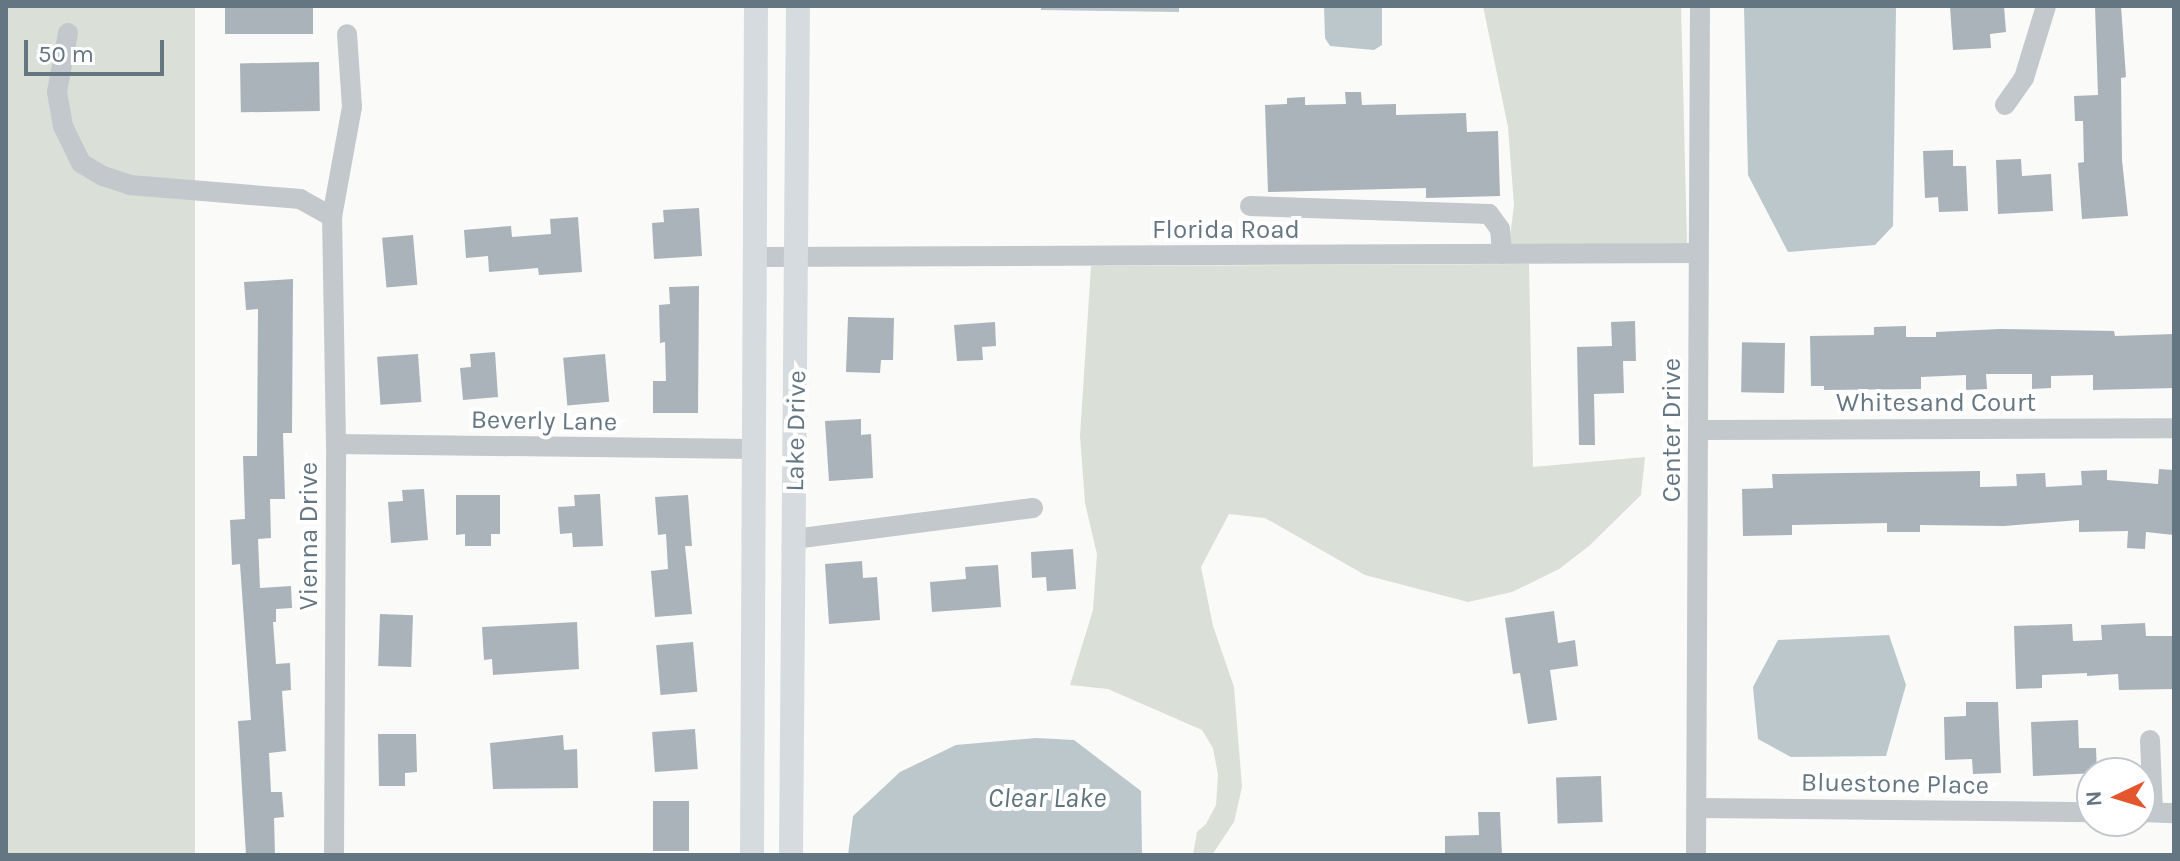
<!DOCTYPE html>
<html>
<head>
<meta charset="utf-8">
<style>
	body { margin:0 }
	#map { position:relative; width:2180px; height:861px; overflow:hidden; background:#fafaf8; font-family:Karla,sans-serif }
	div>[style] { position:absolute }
	.green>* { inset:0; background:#dadfd7; transform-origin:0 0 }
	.water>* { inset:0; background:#bbc7cb }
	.building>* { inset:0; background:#aab3b9; transform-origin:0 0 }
	.minor>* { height:20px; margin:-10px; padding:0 10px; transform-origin:10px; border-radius:10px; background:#c3c8cc }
	.major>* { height:24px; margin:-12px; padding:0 12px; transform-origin:12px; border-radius:12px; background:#d6dbdf }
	span { translate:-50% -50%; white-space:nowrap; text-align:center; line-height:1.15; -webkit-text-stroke:8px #fff; paint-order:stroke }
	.street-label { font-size:26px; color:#657683 }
	.water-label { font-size:28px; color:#60757c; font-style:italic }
	.frame { position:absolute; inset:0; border:8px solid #657683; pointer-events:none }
	.north { position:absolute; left:2076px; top:757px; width:80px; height:80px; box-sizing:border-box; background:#fff; border:2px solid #c1c8cd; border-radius:50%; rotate:266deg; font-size:22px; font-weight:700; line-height:32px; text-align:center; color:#657683 }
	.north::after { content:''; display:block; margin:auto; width:28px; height:36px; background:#e4572e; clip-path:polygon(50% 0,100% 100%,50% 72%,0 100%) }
	.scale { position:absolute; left:24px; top:40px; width:140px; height:36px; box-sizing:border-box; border:4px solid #657683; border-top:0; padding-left:10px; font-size:24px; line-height:28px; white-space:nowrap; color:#657683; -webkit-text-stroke:6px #fff; paint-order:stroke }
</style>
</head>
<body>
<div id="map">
	<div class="green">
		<i style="left:6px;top:6px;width:189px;height:849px"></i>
		<i style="clip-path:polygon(1483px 6px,1681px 6px,1687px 243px,1509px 245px,1514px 205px,1508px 127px)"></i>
		<i style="clip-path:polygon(1529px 264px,1533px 467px,1645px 457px,1641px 495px,1589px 546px,1559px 569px,1512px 592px,1468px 602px,1365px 575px,1265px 518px,1229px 514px,1201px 567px,1213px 626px,1234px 687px,1242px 787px,1234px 822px,1212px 855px,1193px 855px,1197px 832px,1206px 824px,1216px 805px,1218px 775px,1213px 748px,1202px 730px,1108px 689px,1070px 685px,1093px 610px,1097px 554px,1085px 503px,1080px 436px,1091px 266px)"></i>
	</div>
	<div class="water">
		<i style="clip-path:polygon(1041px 6px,1179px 6px,1179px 12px,1041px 10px)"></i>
		<i style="clip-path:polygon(1324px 6px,1382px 6px,1382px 45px,1374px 50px,1330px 46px,1325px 38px)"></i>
		<i style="clip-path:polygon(1744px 6px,1896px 6px,1893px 226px,1875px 245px,1788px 252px,1748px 175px)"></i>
		<i style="clip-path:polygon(1889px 635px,1906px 685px,1886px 756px,1791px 757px,1758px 739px,1753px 687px,1778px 640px)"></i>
		<i style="clip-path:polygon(1036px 738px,1074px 740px,1141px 791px,1142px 855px,848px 855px,853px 816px,900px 772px,956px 745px)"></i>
	</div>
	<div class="building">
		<i style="left:225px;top:6px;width:88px;height:28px"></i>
		<i style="clip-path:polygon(2004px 6px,2006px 32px,1990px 34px,1991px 48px,1953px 50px,1950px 7px)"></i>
		<i style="clip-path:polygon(2095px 6px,2121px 6px,2126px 77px,2121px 78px,2122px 160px,2128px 216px,2082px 219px,2078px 163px,2084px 162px,2083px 121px,2075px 121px,2074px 96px,2098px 95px)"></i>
		<i style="left:319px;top:62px;width:49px;height:79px;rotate:89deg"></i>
		<i style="clip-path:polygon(1345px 92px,1361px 92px,1362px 105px,1396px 104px,1396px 115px,1466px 113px,1467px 132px,1498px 131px,1500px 196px,1426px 198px,1426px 188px,1268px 192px,1265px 105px,1287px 104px,1287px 98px,1305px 97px,1305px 105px,1346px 104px)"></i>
		<i style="clip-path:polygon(1953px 150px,1953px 166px,1966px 166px,1968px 211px,1939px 212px,1938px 197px,1925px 198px,1923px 151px)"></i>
		<i style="clip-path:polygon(2021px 159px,2022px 176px,2051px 174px,2053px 211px,1998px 214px,1996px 160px)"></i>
		<i style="clip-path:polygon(699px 208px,702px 256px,654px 259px,652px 223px,664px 222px,663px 210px)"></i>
		<i style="clip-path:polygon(578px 217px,582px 272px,539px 275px,538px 268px,489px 272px,488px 256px,466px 258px,464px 230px,511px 226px,512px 237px,551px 234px,550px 219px)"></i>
		<i style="left:413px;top:235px;width:50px;height:31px;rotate:85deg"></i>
		<i style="clip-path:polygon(293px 279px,292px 433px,283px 433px,285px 499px,270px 499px,271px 538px,258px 539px,260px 588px,291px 586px,292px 608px,276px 609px,276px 622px,273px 622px,276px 664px,290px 663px,291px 690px,282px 691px,286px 751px,269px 753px,271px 792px,282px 792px,284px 817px,274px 818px,275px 855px,246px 855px,238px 721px,251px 720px,240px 564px,232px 565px,230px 520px,245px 519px,243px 456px,257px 456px,258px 309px,246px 310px,244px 282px)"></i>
		<i style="clip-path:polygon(699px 286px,698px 413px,653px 413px,653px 381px,666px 381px,665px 342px,660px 343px,659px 305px,670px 304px,669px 287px)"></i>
		<i style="clip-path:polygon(848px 317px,894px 318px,893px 360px,881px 360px,880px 373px,846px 372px)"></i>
		<i style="clip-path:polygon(1635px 321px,1636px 361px,1623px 361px,1624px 393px,1594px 394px,1595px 445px,1579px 445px,1577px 347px,1612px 346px,1611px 322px)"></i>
		<i style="clip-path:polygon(995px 322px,996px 346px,982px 347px,983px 360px,957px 361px,954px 325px)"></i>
		<i style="clip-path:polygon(1906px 326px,1906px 337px,1936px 337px,1936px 332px,2000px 329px,2114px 331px,2115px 336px,2174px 334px,2174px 388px,2093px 390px,2093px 375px,2051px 376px,2051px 388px,2032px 389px,2032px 374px,1986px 374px,1987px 389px,1966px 390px,1966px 375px,1921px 377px,1921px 389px,1824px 390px,1824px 386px,1811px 386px,1810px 336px,1874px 335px,1874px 327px)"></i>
		<i style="left:1785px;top:343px;width:50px;height:43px;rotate:91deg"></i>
		<i style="clip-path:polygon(495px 352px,498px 397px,463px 400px,460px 368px,471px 367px,470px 354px)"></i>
		<i style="left:418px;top:354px;width:48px;height:41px;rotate:86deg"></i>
		<i style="left:605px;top:354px;width:48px;height:42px;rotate:85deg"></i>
		<i style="clip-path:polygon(861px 419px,861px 435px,871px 434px,873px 478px,829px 481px,825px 421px)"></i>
		<i style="clip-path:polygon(2159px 469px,2174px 470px,2174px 535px,2146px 532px,2145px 549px,2127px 548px,2128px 531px,2079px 532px,2079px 520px,2004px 526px,1920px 525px,1920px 532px,1887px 532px,1887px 523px,1792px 525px,1792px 535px,1743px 536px,1742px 489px,1773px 488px,1772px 474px,1980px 471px,1980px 487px,2017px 486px,2016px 474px,2045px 473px,2046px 487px,2082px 485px,2081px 471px,2107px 470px,2107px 480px,2158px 484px)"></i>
		<i style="clip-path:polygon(424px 489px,428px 540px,391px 543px,388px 502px,403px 501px,402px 490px)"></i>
		<i style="clip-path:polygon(600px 494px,603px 546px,573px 547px,572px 533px,560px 534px,558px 507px,575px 506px,574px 495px)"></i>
		<i style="clip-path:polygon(456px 495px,500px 495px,500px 534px,491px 534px,491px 546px,465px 546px,465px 534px,456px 535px)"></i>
		<i style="clip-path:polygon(688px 495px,692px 546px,685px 546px,692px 614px,655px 617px,651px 571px,668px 569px,666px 534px,658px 535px,655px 497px)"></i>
		<i style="clip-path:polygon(1073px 549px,1076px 589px,1047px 591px,1046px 577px,1032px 578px,1031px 552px)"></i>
		<i style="clip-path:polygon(862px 561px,863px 578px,877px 577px,880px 620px,829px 624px,825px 564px)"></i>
		<i style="clip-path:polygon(998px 565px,1001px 607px,932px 612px,930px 582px,966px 579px,965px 567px)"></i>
		<i style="clip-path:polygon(1554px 611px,1558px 643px,1575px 640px,1578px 666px,1550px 670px,1557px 720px,1528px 724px,1520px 673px,1513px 674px,1505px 618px)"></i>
		<i style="left:380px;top:614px;width:33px;height:52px;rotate:2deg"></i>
		<i style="clip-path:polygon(577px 622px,579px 669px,493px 675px,492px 659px,484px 660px,482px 627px)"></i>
		<i style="clip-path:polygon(2145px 623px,2146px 636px,2174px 636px,2174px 689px,2119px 690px,2118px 674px,2087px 676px,2087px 673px,2042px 675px,2042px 688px,2016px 689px,2014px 626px,2072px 624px,2073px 641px,2102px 640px,2101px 625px)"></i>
		<i style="left:693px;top:642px;width:50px;height:37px;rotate:85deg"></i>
		<i style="clip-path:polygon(1966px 702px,1998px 702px,2001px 773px,1973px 774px,1972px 759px,1945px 760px,1944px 717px,1966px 716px)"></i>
		<i style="clip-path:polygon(2078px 720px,2079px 748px,2096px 748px,2097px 773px,2033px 776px,2031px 722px)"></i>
		<i style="left:695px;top:729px;width:40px;height:43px;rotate:86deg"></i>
		<i style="clip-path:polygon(378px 734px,416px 734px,417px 772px,405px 773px,405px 786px,379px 786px)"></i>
		<i style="clip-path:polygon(563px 735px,564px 750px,577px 749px,578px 788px,493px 789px,490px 743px)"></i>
		<i style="left:1601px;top:776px;width:46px;height:45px;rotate:88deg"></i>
		<i style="left:653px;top:801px;width:36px;height:50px"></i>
		<i style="clip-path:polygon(1478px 812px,1500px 812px,1502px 855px,1445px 855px,1445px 836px,1479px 835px)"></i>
	</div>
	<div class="minor">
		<i style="left:68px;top:33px;width:60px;rotate:100.6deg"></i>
		<i style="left:57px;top:92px;width:35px;rotate:80deg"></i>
		<i style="left:63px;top:126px;width:41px;rotate:64.1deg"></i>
		<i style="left:81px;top:163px;width:26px;rotate:31deg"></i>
		<i style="left:103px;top:176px;width:28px;rotate:18deg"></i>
		<i style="left:130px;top:185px;width:171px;rotate:4.7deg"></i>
		<i style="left:300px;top:199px;width:37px;rotate:29deg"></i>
		<i style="left:2005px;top:105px;width:33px;rotate:-55deg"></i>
		<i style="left:2024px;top:78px;width:75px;rotate:-73deg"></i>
		<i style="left:1250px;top:206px;width:239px;rotate:1.9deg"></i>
		<i style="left:1489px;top:214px;width:19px;rotate:54deg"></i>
		<i style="left:1500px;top:229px;width:25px;rotate:85deg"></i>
		<i style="left:755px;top:257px;width:943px;rotate:-0.24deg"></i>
		<i style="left:1699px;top:430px;width:475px;rotate:-0.2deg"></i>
		<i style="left:336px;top:444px;width:417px;rotate:0.7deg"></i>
		<i style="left:794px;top:539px;width:241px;rotate:-7.4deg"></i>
		<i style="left:2150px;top:740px;width:72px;rotate:87.6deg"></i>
		<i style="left:1697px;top:808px;width:395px;rotate:0.6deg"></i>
		<i style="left:2140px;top:812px;width:34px;rotate:2deg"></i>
		<i style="left:334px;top:855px;width:411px;rotate:-89.7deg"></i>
		<i style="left:336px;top:444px;width:227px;rotate:-91deg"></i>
		<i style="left:332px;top:217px;width:112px;rotate:-79.7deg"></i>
		<i style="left:352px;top:107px;width:73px;rotate:-93.9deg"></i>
		<i style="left:1696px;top:855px;width:849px;rotate:-89.73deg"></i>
	</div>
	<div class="major">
		<i style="left:752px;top:855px;width:849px;rotate:-89.73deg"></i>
		<i style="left:791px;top:855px;width:849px;rotate:-89.53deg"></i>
	</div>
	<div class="street-label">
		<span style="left:1226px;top:230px">Florida Road</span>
		<span style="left:1936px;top:403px">Whitesand Court</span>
		<span style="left:544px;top:421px;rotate:1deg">Beverly Lane</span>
		<span style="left:1672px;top:430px;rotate:-90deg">Center Drive</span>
		<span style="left:796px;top:431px;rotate:-89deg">Lake Drive</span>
		<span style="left:309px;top:536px;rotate:-90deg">Vienna Drive</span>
		<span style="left:1895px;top:784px;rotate:1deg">Bluestone Place</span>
	</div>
	<div class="water-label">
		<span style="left:1047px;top:798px">Clear Lake</span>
	</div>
	<div class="frame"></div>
	<div class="north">N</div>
	<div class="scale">50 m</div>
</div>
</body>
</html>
